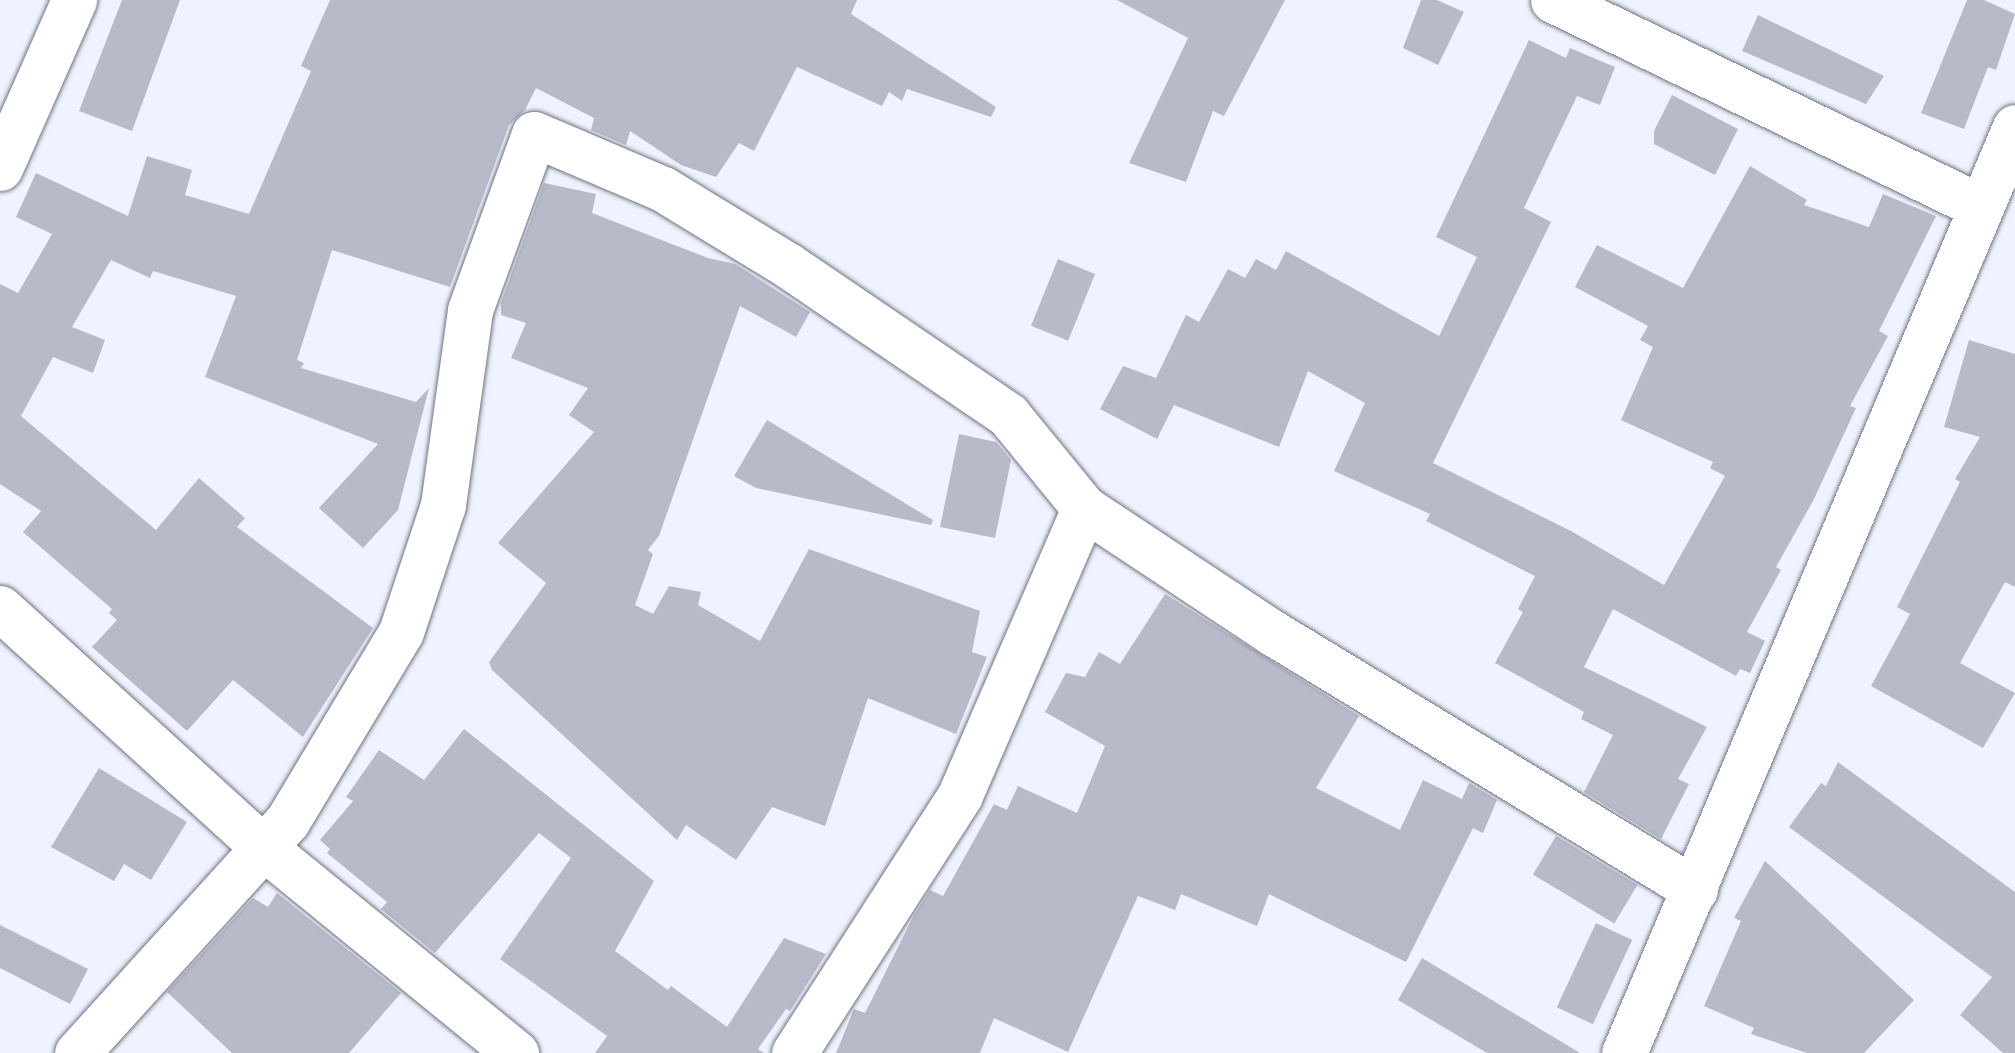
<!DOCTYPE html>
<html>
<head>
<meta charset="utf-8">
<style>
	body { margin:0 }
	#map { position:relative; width:2015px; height:1053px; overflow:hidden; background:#eff3ff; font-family:"Space Grotesk",sans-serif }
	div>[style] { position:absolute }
	.building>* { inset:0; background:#b7bbc9; transform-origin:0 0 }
	.roads { filter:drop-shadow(0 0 2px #6f7380) drop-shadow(0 0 2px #6f7380) }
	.minor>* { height:45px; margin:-22.5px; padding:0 22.5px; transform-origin:22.5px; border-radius:22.5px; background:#fff }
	span { translate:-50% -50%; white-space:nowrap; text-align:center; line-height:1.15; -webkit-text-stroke:10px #fff; paint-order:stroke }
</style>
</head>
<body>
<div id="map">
	<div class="building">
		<i style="clip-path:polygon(122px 0,180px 0,132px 131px,79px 111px)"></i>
		<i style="clip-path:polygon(330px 0,857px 0,851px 14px,996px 107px,991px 117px,907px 89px,902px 101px,889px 92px,882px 106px,797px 67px,754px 151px,739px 143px,716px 177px,681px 165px,630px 131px,626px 145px,591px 130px,594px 118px,536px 88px,525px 110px,509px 125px,450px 287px,332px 250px,297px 360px,304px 363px,301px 368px,416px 402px,429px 388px,398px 510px,363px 548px,319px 508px,378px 444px,205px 377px,236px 296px,153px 271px,150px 278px,111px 260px,72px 327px,105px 340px,93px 373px,53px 357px,21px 416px,156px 530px,199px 478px,245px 518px,237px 527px,373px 628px,303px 737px,233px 680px,187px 731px,92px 647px,117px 620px,109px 613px,112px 609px,23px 532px,41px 511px,0 484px,0 284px,18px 293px,52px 234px,16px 217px,36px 173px,128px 216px,147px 156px,192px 170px,185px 195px,249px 214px,311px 71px,301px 66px)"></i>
		<i style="clip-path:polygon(1117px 0,1285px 0,1224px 116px,1213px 111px,1186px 182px,1129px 163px,1188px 38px)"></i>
		<i style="clip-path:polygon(1421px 0,1437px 0,1464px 12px,1438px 65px,1403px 48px)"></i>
		<i style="clip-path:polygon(1967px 0,1984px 0,2015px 14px,1996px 70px,1988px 67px,1964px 129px,1921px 113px)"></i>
		<i style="clip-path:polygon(1758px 15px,1884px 76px,1866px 104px,1742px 51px)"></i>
		<i style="clip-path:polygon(1529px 40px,1566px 58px,1570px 48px,1615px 67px,1600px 105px,1577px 96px,1524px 208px,1551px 222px,1433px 463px,1571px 531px,1664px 585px,1725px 476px,1710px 468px,1713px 462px,1621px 420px,1653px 347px,1640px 340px,1648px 326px,1575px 287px,1597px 245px,1683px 288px,1750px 166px,1807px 200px,1804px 205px,1869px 227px,1883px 194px,1936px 216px,1879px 331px,1888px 336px,1850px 406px,1856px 408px,1813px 501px,1776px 567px,1781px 570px,1747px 632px,1765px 641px,1750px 673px,1740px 669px,1736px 676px,1613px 609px,1584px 667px,1707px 727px,1678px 779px,1689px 784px,1661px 839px,1584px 792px,1613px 735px,1581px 719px,1584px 712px,1495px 663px,1523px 612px,1518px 609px,1535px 576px,1426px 521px,1430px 514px,1334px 471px,1365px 403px,1308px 371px,1279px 447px,1174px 405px,1157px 439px,1100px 409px,1123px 366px,1156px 378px,1186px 315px,1199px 322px,1228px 269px,1245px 278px,1256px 259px,1276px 270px,1286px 251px,1439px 336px,1477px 257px,1436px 237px)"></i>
		<i style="clip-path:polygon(1672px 95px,1738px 129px,1715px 175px,1654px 144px,1654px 131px)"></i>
		<i style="clip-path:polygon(544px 183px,596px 194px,592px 213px,708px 258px,735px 264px,810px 312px,796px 337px,740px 306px,659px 536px,648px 550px,653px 554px,635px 605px,653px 614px,669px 586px,701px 592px,698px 605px,760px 641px,809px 549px,980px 611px,972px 652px,987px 657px,956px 734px,868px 698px,825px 826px,772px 807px,736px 860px,686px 825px,677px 840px,492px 670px,489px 662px,546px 583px,498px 543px,594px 432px,569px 415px,588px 388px,511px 358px,526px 323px,501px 315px,501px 303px)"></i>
		<i style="left:1058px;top:259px;width:40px;height:72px;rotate:22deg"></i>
		<i style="clip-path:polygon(1969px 340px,2015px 354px,2015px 587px,2005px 582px,1960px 663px,2015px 693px,1983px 748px,1871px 686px,1910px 614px,1897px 607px,1960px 482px,1955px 479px,1980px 437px,1944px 427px)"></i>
		<i style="clip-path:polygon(767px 420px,933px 520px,931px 525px,756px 488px,734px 476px)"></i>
		<i style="clip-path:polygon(959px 434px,996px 442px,1011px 460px,995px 538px,940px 527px)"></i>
		<i style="clip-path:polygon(1165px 594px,1359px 716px,1316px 788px,1400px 830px,1423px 780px,1462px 799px,1469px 783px,1497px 800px,1483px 833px,1473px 828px,1406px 962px,1269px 894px,1257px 926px,1181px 894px,1175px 910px,1138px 896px,1068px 1052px,994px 1018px,980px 1053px,836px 1053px,854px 1009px,865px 1013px,914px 915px,930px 890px,943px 896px,994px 804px,1007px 810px,1018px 786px,1077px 813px,1105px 746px,1045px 712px,1066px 673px,1085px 677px,1099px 652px,1120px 664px)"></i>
		<i style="clip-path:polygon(464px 729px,654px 881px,615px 951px,668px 990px,671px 986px,727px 1027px,784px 938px,826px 954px,790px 1011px,786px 1009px,758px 1049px,764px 1053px,595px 1053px,607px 1036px,500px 959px,571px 858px,539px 833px,435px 953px,381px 909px,387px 902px,327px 853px,330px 849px,320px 840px,353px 801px,346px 797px,379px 750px,424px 780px)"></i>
		<i style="clip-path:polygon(1838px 762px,2015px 892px,2015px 1053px,2003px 1053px,1960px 1015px,1992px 977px,1789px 827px,1821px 783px,1826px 786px)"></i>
		<i style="clip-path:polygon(99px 768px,187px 822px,151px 880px,124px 864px,114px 881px,51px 847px)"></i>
		<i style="left:1556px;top:836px;width:95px;height:45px;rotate:31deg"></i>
		<i style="clip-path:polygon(1765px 861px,1914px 1000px,1864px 1053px,1807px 1053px,1751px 1034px,1754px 1028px,1704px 1006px,1741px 921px,1734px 918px)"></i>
		<i style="clip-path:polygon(277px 893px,401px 993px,349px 1053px,232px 1053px,167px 992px,253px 898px,268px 907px)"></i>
		<i style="left:1596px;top:923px;width:40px;height:93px;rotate:25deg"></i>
		<i style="clip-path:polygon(0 925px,88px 969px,70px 1004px,0 968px)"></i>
		<i style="clip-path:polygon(1422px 958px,1580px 1053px,1487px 1053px,1398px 1000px)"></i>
	</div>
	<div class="roads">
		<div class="minor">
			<i style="left:1553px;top:0;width:475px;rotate:25.8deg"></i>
			<i style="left:0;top:168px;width:184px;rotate:-66.2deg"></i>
			<i style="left:0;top:608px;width:354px;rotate:42.3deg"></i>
			<i style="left:262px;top:846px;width:328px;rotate:39.2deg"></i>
			<i style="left:77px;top:1053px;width:314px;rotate:-47.8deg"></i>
			<i style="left:288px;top:820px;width:219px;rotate:-59deg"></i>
			<i style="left:401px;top:632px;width:134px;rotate:-71.7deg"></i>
			<i style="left:443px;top:505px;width:197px;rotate:-82.1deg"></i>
			<i style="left:470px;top:310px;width:187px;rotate:-70deg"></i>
			<i style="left:534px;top:134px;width:140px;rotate:23.1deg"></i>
			<i style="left:663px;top:189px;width:148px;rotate:31.4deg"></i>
			<i style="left:789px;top:266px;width:265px;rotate:34.2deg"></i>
			<i style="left:1008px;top:415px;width:120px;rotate:50.7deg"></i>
			<i style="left:1084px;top:508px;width:227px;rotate:33.5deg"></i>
			<i style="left:1273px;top:633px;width:494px;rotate:31.3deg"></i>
			<i style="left:794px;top:1053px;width:307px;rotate:-57.2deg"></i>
			<i style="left:960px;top:795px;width:313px;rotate:-66.6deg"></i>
			<i style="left:1624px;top:1053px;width:1005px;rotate:-67.11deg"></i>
		</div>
	</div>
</div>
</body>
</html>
